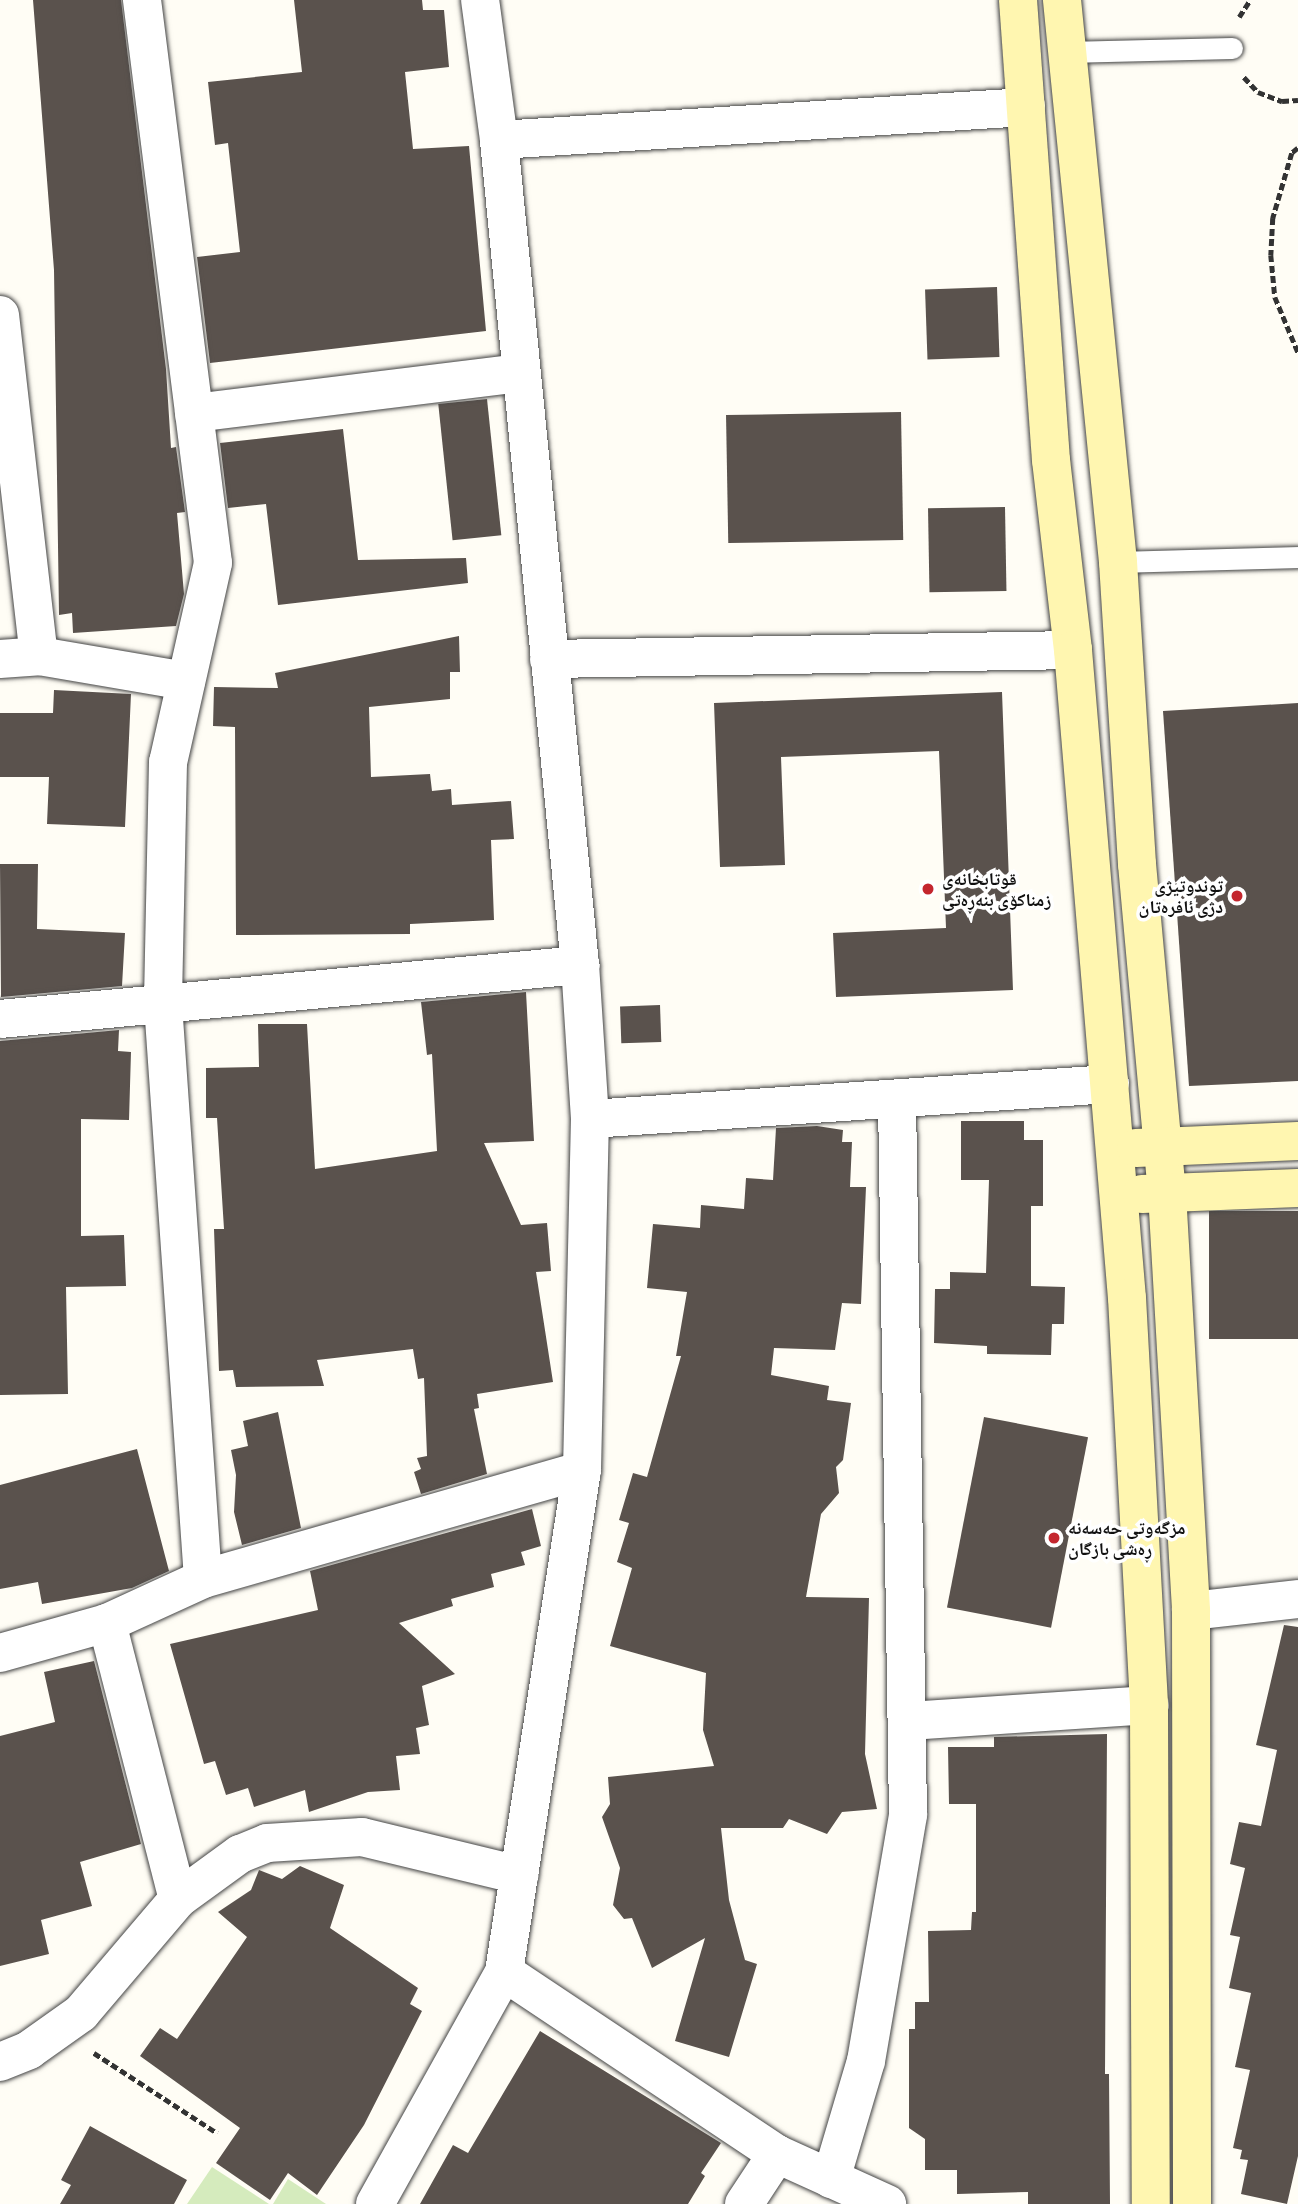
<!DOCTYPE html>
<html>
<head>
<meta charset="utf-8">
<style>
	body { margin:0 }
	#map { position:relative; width:1298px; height:2204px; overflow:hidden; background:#fffdf5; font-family:Literata,"Noto Naskh Arabic",serif }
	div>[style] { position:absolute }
	.green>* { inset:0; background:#d5ebbd }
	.building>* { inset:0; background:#5a524d; transform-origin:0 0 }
	.path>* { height:4.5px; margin-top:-2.25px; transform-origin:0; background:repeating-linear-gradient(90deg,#333 0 7px,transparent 0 10.5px) }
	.roads { filter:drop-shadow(0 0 2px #444) drop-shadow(0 0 2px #444) }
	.lane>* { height:21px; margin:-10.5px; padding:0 10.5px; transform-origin:10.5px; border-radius:10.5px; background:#fff }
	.street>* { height:38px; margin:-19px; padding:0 19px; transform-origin:19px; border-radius:19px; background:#fff }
	.secondary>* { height:38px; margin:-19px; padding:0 19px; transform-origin:19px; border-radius:19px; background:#fff6b0 }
	.dots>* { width:19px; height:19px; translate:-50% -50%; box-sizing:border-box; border:4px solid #fff; border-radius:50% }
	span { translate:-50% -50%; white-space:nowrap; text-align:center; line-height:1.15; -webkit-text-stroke:7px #fff; paint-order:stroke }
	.poi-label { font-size:18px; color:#111; font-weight:700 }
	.left { translate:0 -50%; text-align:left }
	.right { translate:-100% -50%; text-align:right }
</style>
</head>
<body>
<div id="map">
	<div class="green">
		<i style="clip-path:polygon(212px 2167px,269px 2204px,187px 2204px)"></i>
		<i style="clip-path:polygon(288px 2179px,326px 2204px,273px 2204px)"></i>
	</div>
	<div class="building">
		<i style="clip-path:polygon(33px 0,121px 0,166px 369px,171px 448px,176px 447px,185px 512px,177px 513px,184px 594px,176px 626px,73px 633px,72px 613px,59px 615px,54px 270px)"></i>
		<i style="clip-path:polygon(294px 0,422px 0,423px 10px,444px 10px,449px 67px,405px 72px,413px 149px,469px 146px,486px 331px,210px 363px,197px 257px,240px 252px,228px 143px,215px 145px,208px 82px,302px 72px)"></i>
		<i style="left:997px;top:287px;width:70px;height:72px;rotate:88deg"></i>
		<i style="left:487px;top:399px;width:137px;height:49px;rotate:84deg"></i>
		<i style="left:901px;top:412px;width:128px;height:175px;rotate:89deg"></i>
		<i style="clip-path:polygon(343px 429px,358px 560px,466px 558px,468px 583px,278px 605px,266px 504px,228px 508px,220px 443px)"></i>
		<i style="left:1005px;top:507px;width:84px;height:77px;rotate:89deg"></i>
		<i style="clip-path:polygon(459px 636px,460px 672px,450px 672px,450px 699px,369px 707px,371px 777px,430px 774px,432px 791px,451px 789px,452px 805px,511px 801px,514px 839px,491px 840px,494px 920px,410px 924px,410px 934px,236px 935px,235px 727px,213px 726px,214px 687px,278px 688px,275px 673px)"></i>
		<i style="clip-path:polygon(54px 690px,131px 694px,125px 827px,47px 824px,49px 777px,0 777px,0 713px,53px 713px)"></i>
		<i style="clip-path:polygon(1002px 692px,1013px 990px,836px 997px,833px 933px,946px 928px,939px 751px,781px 757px,785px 865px,720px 867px,714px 703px)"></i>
		<i style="clip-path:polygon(1298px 703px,1298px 1081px,1189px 1086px,1163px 711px)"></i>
		<i style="clip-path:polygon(0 864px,38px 864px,37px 929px,125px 933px,122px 986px,1px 997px)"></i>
		<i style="clip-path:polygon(526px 992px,534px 1141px,484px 1143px,521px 1225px,547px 1223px,551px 1271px,536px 1272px,553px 1382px,477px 1394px,479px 1408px,474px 1409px,487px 1474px,421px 1494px,414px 1472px,421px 1469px,417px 1458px,427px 1456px,424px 1378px,418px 1379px,413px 1349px,317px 1360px,324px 1386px,236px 1387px,233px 1370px,219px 1371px,214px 1229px,224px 1229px,217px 1118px,206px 1118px,206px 1068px,259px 1067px,258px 1024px,307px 1024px,315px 1169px,437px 1151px,432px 1054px,427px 1055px,421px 1002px)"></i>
		<i style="left:660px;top:1005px;width:37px;height:40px;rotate:88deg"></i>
		<i style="clip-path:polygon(119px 1030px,118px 1051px,131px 1052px,129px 1120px,81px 1119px,81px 1236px,124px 1235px,126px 1286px,66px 1287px,68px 1394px,0 1395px,0 1041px)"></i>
		<i style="clip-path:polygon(961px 1121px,1024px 1121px,1024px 1140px,1043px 1140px,1043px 1206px,1031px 1206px,1031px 1286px,1065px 1287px,1064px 1324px,1052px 1324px,1051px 1355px,987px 1354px,987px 1346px,934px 1343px,935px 1289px,950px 1289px,950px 1272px,986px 1273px,989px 1180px,961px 1180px)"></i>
		<i style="clip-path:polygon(817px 1126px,843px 1130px,842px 1142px,852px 1142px,850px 1187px,866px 1187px,861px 1304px,842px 1303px,835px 1350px,774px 1348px,771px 1375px,829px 1386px,827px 1400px,851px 1403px,843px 1460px,836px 1467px,839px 1493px,821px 1514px,806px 1597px,869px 1598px,865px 1754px,877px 1809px,842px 1812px,827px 1834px,789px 1819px,783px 1828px,721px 1828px,729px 1900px,745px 1960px,757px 1964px,729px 2057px,675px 2041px,705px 1938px,652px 1968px,632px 1918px,624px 1919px,613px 1905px,620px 1868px,602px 1817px,610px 1804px,608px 1777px,714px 1766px,703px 1730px,706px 1673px,610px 1646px,632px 1568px,617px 1562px,629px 1523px,619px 1520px,633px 1473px,647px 1477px,681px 1356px,676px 1356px,687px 1292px,647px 1288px,653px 1224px,700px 1228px,701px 1205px,744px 1209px,746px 1178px,773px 1180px,776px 1128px)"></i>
		<i style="left:1298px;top:1211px;width:128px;height:89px;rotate:90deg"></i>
		<i style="clip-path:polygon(278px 1412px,301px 1528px,242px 1545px,234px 1512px,236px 1475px,231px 1450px,248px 1446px,243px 1421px)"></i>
		<i style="left:984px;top:1417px;width:106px;height:194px;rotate:11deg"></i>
		<i style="clip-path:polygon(137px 1449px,169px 1571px,132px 1588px,42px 1604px,38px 1582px,0 1589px,0 1485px)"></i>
		<i style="clip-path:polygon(532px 1509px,541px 1546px,521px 1552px,525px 1565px,491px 1574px,494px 1587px,451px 1599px,453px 1606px,399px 1623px,455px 1674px,422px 1686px,429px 1725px,416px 1728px,420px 1754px,396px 1756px,400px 1790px,368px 1792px,309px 1812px,305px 1790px,254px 1807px,248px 1788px,226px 1795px,215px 1761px,204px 1764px,170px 1644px,318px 1610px,310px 1571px)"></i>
		<i style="clip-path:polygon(1284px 1625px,1298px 1627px,1298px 2156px,1287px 2204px,1241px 2194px,1248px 2160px,1240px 2159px,1242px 2150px,1233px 2148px,1250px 2070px,1235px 2067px,1251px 1993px,1229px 1988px,1240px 1937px,1230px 1935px,1245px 1868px,1230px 1864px,1239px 1822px,1261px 1826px,1277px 1750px,1256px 1745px)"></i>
		<i style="clip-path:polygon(94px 1661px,141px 1844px,80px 1862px,92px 1906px,41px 1920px,49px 1954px,0 1966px,0 1736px,55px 1722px,44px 1672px)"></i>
		<i style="clip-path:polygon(1107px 1734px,1105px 2074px,1109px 2074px,1110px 2204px,1028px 2204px,1028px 2192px,957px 2194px,957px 2170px,925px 2170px,925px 2139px,909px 2128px,909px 2029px,915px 2029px,915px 2002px,929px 2002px,928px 1931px,971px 1930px,972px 1912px,976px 1912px,976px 1804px,949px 1804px,948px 1747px,994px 1747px,994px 1737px)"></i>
		<i style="clip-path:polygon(300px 1866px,344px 1885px,330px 1928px,418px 1988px,410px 2004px,422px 2011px,364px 2125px,317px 2195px,288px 2173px,270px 2200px,216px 2163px,240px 2128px,140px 2056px,160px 2028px,177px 2039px,247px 1937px,218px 1912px,251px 1890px,259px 1870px,282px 1879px)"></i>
		<i style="clip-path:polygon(540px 2031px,721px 2143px,701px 2173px,705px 2176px,688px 2204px,420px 2204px,453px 2145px,468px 2153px)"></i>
		<i style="clip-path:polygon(90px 2126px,187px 2180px,174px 2204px,60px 2204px,71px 2185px,61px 2180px)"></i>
	</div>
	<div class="path">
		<i style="left:1239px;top:17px;width:20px;rotate:-57deg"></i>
		<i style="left:1244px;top:77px;width:21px;rotate:47deg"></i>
		<i style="left:1258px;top:92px;width:26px;rotate:21deg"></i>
		<i style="left:1282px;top:101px;width:16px;rotate:-4deg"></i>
		<i style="left:1298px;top:148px;width:8px;rotate:140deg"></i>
		<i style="left:1292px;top:153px;width:68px;rotate:106.3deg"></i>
		<i style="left:1273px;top:218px;width:37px;rotate:93deg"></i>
		<i style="left:1271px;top:255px;width:42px;rotate:84.6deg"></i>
		<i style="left:1275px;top:297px;width:60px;rotate:67.3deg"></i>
		<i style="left:94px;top:2053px;width:147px;rotate:33deg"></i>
	</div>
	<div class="roads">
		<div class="lane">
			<i style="left:1066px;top:52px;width:166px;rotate:-1.4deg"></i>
			<i style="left:1118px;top:562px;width:180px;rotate:-1.6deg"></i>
		</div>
		<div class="street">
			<i style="left:142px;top:0;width:567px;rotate:82.81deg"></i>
			<i style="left:213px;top:563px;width:204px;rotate:102.7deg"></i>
			<i style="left:168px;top:762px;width:242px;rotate:91.2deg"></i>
			<i style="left:163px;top:1004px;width:576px;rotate:86.02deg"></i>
			<i style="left:499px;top:140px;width:528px;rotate:-3.58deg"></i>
			<i style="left:0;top:315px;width:343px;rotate:83.5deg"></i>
			<i style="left:194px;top:413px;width:327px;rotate:-7deg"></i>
			<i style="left:0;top:659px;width:39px;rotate:-4deg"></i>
			<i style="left:39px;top:656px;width:149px;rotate:9.7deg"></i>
			<i style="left:549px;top:659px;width:524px;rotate:-0.98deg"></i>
			<i style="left:0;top:1019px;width:583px;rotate:-5.32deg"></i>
			<i style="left:590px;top:1119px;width:521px;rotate:-3.85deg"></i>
			<i style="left:1191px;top:1611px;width:108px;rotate:-6.4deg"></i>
			<i style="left:107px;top:1623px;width:285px;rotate:75.6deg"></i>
			<i style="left:0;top:1653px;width:111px;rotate:-15.7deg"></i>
			<i style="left:107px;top:1623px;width:106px;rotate:-24.6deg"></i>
			<i style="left:203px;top:1579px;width:394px;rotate:-16deg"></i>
			<i style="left:909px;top:1721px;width:241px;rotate:-3.8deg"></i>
			<i style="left:504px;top:1972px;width:328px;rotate:33.7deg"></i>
			<i style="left:777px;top:2154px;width:121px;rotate:24.4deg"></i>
			<i style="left:0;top:2062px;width:31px;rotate:-22deg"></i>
			<i style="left:29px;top:2050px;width:64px;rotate:-35.4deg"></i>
			<i style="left:81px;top:2013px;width:150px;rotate:-49.6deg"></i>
			<i style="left:178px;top:1899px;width:77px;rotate:-36deg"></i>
			<i style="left:240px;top:1854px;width:29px;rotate:-22deg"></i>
			<i style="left:267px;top:1843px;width:95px;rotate:-3.6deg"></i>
			<i style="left:362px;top:1837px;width:162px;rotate:13.6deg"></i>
			<i style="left:831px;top:2179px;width:123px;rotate:-73.5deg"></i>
			<i style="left:866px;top:2061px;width:250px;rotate:-80.3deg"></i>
			<i style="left:908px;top:1815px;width:715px;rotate:-90.88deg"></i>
			<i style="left:375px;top:2204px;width:265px;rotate:-60.9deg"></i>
			<i style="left:504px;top:1972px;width:508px;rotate:-81.17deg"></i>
			<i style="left:582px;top:1470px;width:351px;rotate:-88.7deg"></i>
			<i style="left:590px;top:1119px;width:154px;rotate:-93.7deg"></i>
			<i style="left:580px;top:965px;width:829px;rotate:-95.61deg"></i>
			<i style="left:499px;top:140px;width:141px;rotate:-97.7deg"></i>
			<i style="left:744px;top:2204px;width:60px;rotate:-56.6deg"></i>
		</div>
		<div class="secondary">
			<i style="left:1018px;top:0;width:461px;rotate:85.9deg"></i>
			<i style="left:1051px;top:460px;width:191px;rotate:83.4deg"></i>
			<i style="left:1073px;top:650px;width:650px;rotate:85.24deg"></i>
			<i style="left:1127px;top:1298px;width:408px;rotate:86.9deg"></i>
			<i style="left:1149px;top:1705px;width:499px;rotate:89.8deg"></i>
			<i style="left:1062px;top:0;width:565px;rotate:84.31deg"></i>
			<i style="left:1118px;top:562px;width:303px;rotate:86.4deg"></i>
			<i style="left:1137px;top:864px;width:330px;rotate:84.8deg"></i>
			<i style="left:1167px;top:1193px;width:419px;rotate:86.7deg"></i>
			<i style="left:1191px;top:1611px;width:593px;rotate:89.9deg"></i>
			<i style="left:1136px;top:1148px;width:162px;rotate:-2.5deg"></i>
			<i style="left:1142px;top:1194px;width:156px;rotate:-2.2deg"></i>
		</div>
	</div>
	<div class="dots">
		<i style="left:928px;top:889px;background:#c4262e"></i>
		<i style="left:1237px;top:896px;background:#c4262e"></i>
		<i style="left:1054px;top:1538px;background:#c4262e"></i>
	</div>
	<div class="poi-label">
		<span class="left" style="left:942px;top:889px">قوتابخانەی<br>زمناکۆی بنەڕەتی</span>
		<span class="right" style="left:1223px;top:896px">توندوتیژی<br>دژی ئافرەتان</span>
		<span class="left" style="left:1068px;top:1538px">مزگەوتی حەسەنە<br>ڕەشی بازگان</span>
	</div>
</div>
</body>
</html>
